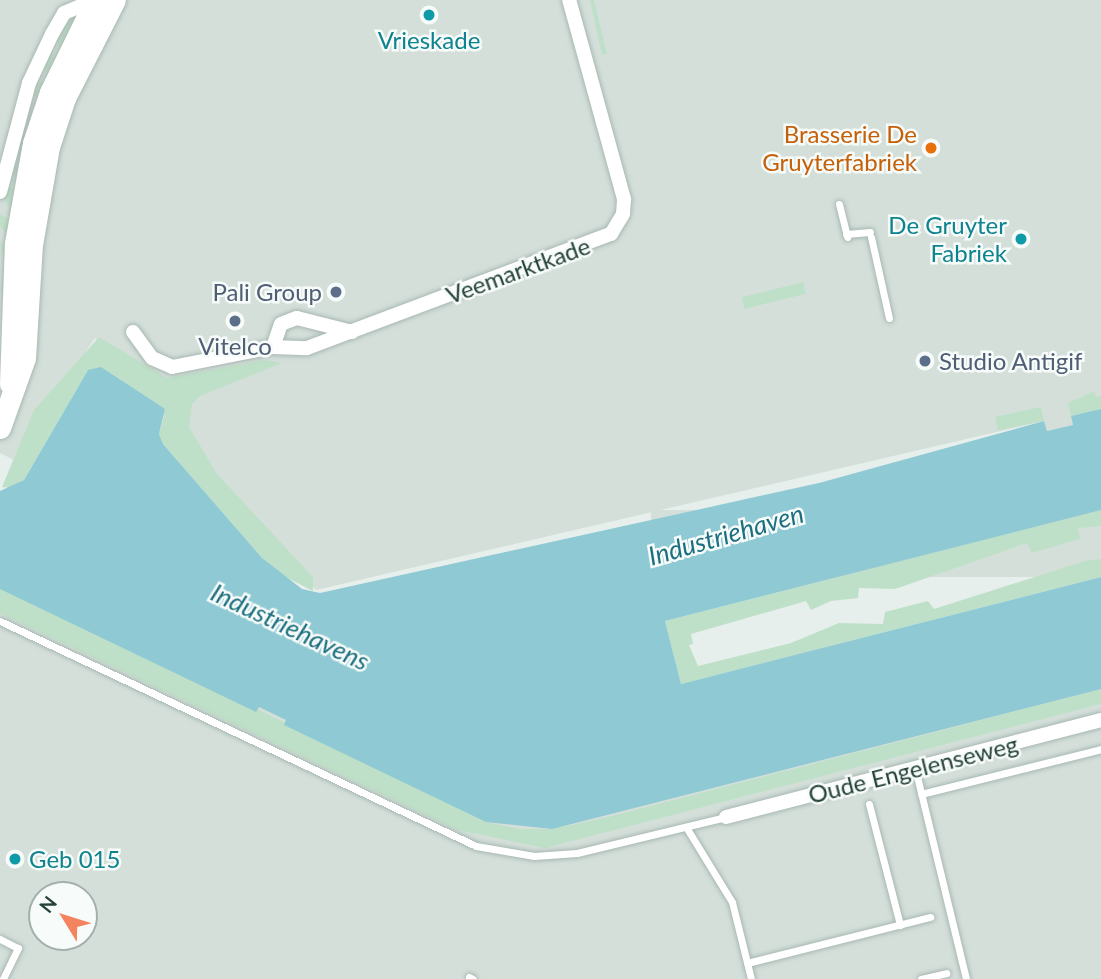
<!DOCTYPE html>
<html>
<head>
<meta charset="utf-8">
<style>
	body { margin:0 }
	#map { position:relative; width:1101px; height:979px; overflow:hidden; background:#e6efeb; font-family:Lato,sans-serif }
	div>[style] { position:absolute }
	.built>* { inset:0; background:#d4dfda; transform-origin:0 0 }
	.green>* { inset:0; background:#bfe0c8; transform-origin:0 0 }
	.water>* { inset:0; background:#8ec9d4 }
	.roads { filter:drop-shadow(0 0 2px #a8b8b2) drop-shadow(0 0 2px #a8b8b2) }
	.lane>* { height:7px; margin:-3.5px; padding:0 3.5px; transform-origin:3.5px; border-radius:3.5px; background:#fff }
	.street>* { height:14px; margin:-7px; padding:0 7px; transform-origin:7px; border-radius:7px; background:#fff }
	.secondary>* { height:21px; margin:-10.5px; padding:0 10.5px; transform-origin:10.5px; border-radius:10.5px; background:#fff }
	.dots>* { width:19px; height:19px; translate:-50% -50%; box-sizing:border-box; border:4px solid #f7fbf9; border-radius:50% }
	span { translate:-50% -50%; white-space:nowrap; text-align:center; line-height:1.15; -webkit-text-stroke:5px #f7fbf9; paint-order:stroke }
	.culture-label { font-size:24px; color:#0d838f }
	.right { translate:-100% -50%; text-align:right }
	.left { translate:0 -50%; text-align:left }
	.food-label { font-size:24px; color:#c56008 }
	.street-label { font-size:24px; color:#24423a }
	.service-label { font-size:24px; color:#4e5e75 }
	.water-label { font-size:26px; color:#1c6f80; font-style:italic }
	.north { position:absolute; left:28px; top:881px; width:70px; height:70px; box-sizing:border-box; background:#f7fbf9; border:2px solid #a3b1ad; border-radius:50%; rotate:308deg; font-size:19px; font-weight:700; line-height:28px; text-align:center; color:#24423a }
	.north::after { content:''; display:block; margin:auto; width:24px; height:32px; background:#f4845f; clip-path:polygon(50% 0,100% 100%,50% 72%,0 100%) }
</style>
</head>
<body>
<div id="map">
	<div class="built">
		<i style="clip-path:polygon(0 0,1101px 0,1101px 409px,1072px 416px,1073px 425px,1047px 431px,1044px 421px,316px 590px,95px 338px,14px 460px,0 453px)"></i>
		<i style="left:1101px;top:510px;width:67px;height:450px;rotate:90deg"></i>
		<i style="clip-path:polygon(evenodd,0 582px,546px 822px,1101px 684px,1101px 979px,0 979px,0 582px,42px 895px,84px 895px,84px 937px,42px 937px,42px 895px)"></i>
	</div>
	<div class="green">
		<i style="clip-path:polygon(590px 0,594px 0,607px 54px,602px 55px)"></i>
		<i style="clip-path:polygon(77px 16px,4px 293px,0 290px,5px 263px,0 243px,6px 246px,7px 235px,0 226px,0 214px,8px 219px,10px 207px,2px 197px,6px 185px,13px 190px,15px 178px,8px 168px,12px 159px,18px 165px,20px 153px,14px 142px,19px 131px,25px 137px,28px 126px,22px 114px,27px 105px,33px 111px,37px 100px,31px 89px,38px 79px,43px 84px,47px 74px,42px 62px,50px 51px,54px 58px,59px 47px,55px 35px,63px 20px)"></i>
		<i style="left:803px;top:282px;width:12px;height:63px;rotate:76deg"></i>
		<i style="clip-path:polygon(99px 337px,167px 378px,265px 360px,282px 363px,200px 396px,192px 404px,189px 427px,217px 474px,313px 577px,313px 591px,276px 572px,262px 558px,163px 444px,159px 434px,165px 412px,88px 370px,24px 480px,11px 488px,2px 487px,34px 410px)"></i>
		<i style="clip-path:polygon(1094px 391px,1096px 397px,1101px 396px,1101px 409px,1071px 416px,1068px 403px)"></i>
		<i style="left:1041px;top:407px;width:14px;height:47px;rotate:78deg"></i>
		<i style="clip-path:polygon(1101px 510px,1101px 526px,1078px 528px,1080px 539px,1032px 553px,1027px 543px,895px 589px,859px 588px,858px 598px,831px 601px,811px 610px,806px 601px,691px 634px,693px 644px,689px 645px,698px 666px,791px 643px,839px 623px,883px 624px,885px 612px,928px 601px,934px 609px,1085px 561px,1101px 559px,1101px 577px,681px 684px,665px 621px)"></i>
		<i style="clip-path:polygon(0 582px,486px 822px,520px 829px,552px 829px,608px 817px,1101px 689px,1101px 704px,545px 848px,457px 830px,8px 617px,0 613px)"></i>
	</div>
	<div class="water">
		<i style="clip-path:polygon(101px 367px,165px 409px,159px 434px,163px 444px,262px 558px,302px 589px,320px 593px,819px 483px,1044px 421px,1047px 431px,1073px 425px,1071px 416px,1101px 409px,1101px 510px,665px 621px,681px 684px,1101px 577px,1101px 689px,552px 829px,486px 822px,284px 725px,286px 720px,259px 707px,256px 712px,0 589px,0 491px,24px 480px,88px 370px)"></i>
	</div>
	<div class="roads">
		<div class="lane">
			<i style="left:839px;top:204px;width:34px;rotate:76deg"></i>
			<i style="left:846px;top:234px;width:24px;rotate:-5deg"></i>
			<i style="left:871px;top:237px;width:83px;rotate:77.5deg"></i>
			<i style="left:0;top:621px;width:526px;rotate:25.3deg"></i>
			<i style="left:476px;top:846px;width:59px;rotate:9.8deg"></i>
			<i style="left:534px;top:856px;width:43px;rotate:-4deg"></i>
			<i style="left:577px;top:853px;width:153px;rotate:-13.6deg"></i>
			<i style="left:915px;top:768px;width:217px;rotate:76.4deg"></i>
			<i style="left:921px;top:794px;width:186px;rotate:-14deg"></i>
			<i style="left:869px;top:804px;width:125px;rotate:75.6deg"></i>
			<i style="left:686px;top:827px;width:88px;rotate:58.5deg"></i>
			<i style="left:732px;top:902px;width:79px;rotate:76.1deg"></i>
			<i style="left:0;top:939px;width:20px;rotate:27deg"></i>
			<i style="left:18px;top:948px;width:34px;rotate:116deg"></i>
			<i style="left:747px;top:963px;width:189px;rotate:-14.1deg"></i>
			<i style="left:469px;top:977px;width:4px;rotate:27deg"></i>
			<i style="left:921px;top:979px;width:26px;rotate:-13deg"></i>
		</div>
		<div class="street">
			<i style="left:0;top:192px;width:113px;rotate:-75.1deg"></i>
			<i style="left:29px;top:83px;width:54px;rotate:-64.9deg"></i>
			<i style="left:52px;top:34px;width:24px;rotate:-60deg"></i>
			<i style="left:64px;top:13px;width:33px;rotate:-23deg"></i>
			<i style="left:133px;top:332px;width:32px;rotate:54deg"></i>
			<i style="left:152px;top:358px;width:22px;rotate:24deg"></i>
			<i style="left:172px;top:367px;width:103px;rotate:-11.2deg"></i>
			<i style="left:273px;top:347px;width:34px;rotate:2deg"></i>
			<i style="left:307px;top:348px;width:325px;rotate:-20.6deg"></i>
			<i style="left:611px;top:234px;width:23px;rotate:-59deg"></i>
			<i style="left:623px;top:214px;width:15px;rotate:-86deg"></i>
			<i style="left:624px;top:199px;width:206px;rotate:-105.4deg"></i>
			<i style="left:273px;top:347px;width:24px;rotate:-71deg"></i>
			<i style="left:281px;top:324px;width:17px;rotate:-21deg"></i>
			<i style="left:297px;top:318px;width:57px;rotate:14.3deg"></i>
			<i style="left:726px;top:817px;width:387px;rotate:-14.5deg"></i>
		</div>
		<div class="secondary">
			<i style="left:10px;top:384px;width:141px;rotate:-88deg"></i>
			<i style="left:15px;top:243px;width:102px;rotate:-79.8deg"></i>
			<i style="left:33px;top:143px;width:54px;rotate:-71.6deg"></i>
			<i style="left:50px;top:92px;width:102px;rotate:-63.9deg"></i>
			<i style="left:0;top:428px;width:74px;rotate:-70.3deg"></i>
			<i style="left:25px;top:358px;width:113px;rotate:-86.5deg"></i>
			<i style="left:32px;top:245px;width:99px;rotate:-80.2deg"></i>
			<i style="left:49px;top:147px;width:52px;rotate:-71.9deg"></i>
			<i style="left:65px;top:98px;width:110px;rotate:-63deg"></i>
		</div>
	</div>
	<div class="dots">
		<i style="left:429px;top:15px;background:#0f9aa8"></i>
		<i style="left:931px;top:148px;background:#e8710a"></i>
		<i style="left:1021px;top:239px;background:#0f9aa8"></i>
		<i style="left:336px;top:292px;background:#5c6f8a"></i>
		<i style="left:235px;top:321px;background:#5c6f8a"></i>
		<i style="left:925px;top:361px;background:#5c6f8a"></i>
		<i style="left:15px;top:859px;background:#0f9aa8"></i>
	</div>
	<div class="culture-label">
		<span style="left:429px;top:40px">Vrieskade</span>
		<span class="right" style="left:1007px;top:239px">De Gruyter<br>Fabriek</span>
		<span class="left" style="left:29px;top:859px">Geb 015</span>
	</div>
	<div class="food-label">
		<span class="right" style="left:917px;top:148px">Brasserie De<br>Gruyterfabriek</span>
	</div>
	<div class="street-label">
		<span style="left:518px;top:270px;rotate:-20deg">Veemarktkade</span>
		<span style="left:913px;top:769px;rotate:-14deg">Oude Engelenseweg</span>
	</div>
	<div class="service-label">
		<span class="right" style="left:322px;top:292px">Pali Group</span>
		<span style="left:235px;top:346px">Vitelco</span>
		<span class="left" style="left:939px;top:361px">Studio Antigif</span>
	</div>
	<div class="water-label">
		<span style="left:726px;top:535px;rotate:-16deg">Industriehaven</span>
		<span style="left:290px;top:627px;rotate:25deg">Industriehavens</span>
	</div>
	<div class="north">N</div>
</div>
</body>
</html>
